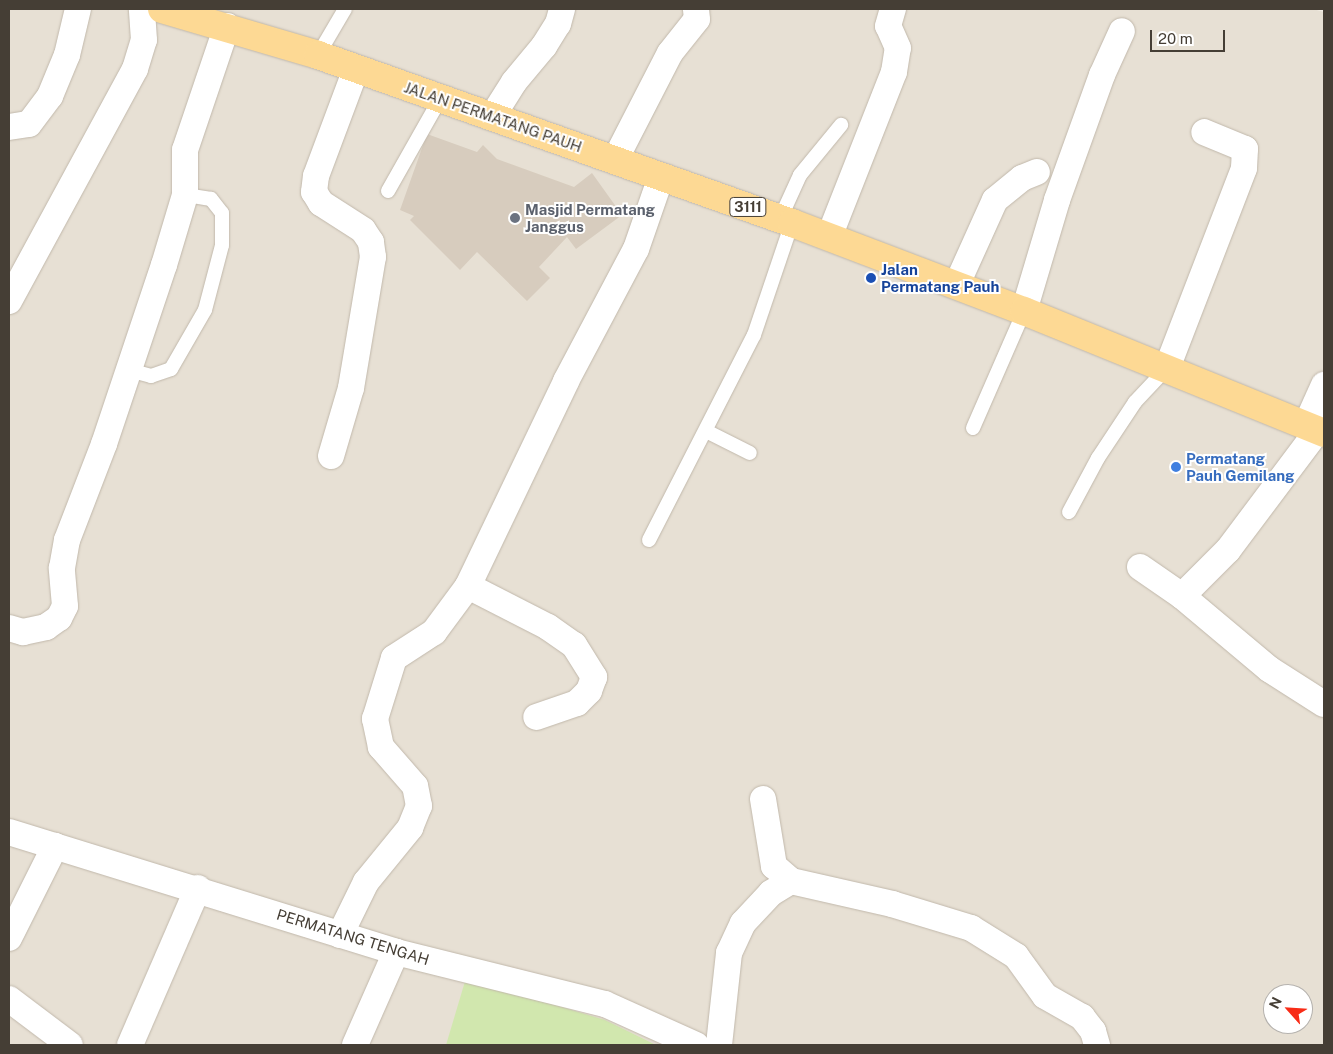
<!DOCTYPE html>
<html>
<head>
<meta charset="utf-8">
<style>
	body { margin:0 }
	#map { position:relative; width:1333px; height:1054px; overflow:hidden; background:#f3eee6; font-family:"Public Sans",sans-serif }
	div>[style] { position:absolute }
	.residential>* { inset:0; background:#e7e0d4 }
	.green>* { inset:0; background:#d1e7ae }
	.building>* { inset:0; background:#d7ccbe }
	.roads { filter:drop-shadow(0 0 1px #c1b8ab) drop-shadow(0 0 1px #c1b8ab) }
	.service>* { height:14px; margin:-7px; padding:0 7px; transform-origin:7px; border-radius:7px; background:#fff }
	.minor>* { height:26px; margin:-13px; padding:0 13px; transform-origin:13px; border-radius:13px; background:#fff }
	.primary>* { height:28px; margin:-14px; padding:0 14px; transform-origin:14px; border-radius:14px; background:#fdd994 }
	.dots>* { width:14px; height:14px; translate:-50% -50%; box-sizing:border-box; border:2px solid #fff; border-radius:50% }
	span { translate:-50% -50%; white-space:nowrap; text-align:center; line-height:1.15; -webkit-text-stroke:4px #fff; paint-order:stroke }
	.shield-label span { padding:1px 4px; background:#fff; border:1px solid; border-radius:4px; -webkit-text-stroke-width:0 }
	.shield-label { font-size:14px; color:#453e35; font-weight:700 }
	.street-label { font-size:15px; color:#453e35 }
	.worship-label { font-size:15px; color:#5b616d; font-weight:700 }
	.left { translate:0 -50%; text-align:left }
	.transit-label { font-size:15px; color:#164399; font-weight:700 }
	.shop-label { font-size:15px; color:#366cbe; font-weight:700 }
	.frame { position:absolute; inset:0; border:10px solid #453e35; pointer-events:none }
	.north { position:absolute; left:1263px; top:984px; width:50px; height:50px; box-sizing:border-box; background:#fff; border:1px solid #b5b2ae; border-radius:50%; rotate:296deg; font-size:14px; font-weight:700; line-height:20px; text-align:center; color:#453e35 }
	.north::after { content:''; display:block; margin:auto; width:18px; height:22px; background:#f82c17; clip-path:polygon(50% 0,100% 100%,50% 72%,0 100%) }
	.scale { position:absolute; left:1150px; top:30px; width:75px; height:22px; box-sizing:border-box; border:2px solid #453e35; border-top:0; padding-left:6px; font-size:15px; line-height:18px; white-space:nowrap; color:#453e35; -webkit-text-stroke:4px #fff; paint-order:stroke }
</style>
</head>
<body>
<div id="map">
	<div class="residential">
		<i style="clip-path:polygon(evenodd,9px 9px,1313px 9px,1324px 12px,1324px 1045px,9px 1045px,9px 9px,1273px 994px,1303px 994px,1303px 1024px,1273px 1024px,1273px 994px)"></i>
	</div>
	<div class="green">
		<i style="clip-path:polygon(466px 978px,605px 1020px,656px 1045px,446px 1045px)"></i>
	</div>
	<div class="building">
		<i style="clip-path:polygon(427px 134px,477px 152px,483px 145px,497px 159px,574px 187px,592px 173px,622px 215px,576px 249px,567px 237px,539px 267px,550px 278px,527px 301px,477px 252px,460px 270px,410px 220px,414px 216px,400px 210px)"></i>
	</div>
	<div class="roads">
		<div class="service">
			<i style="left:318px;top:55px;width:53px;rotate:-59.6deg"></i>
			<i style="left:388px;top:191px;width:106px;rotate:-60.5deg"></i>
			<i style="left:780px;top:219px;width:48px;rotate:-65.6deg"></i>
			<i style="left:800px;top:175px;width:65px;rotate:-50.6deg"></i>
			<i style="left:129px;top:370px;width:23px;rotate:15deg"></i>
			<i style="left:151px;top:376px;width:21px;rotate:-19deg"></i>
			<i style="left:171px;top:369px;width:68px;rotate:-60deg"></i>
			<i style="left:205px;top:310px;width:67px;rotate:-75.3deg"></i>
			<i style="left:222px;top:245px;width:32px;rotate:-90deg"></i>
			<i style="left:222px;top:213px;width:18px;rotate:-128deg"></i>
			<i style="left:211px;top:199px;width:26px;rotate:-171deg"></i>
			<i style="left:973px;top:428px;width:128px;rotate:-66.4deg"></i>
			<i style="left:706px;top:431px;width:49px;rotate:26.6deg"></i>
			<i style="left:1069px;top:512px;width:61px;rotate:-61.8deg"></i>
			<i style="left:1098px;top:458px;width:67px;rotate:-56.5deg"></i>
			<i style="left:1135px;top:402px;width:47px;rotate:-46.7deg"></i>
			<i style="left:649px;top:540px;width:230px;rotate:-62.9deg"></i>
			<i style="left:754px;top:335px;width:118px;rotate:-71.3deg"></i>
		</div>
		<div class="minor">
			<i style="left:492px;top:117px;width:41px;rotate:-57.8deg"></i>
			<i style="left:514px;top:82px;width:47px;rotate:-50.2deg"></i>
			<i style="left:544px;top:46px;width:26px;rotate:-58deg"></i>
			<i style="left:558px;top:24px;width:16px;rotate:-75deg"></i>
			<i style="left:9px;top:127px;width:20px;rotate:-9deg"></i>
			<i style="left:29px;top:124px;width:35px;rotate:-53deg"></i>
			<i style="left:50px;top:96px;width:44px;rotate:-67.5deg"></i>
			<i style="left:67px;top:55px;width:47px;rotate:-76.6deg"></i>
			<i style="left:615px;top:160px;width:120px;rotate:-62.8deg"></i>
			<i style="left:670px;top:53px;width:43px;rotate:-51.5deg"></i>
			<i style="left:697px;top:19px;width:10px;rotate:-96deg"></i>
			<i style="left:829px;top:237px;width:177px;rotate:-68.5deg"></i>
			<i style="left:894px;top:72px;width:24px;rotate:-81deg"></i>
			<i style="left:898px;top:48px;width:24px;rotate:-114deg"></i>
			<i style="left:888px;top:26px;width:18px;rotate:-74deg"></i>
			<i style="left:957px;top:284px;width:92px;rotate:-65.7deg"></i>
			<i style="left:995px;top:200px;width:35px;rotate:-39deg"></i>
			<i style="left:1022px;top:178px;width:16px;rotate:-22deg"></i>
			<i style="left:9px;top:301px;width:264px;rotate:-61.5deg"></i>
			<i style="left:135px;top:69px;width:30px;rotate:-73deg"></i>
			<i style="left:144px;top:40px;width:31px;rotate:-94deg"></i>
			<i style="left:1024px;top:311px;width:116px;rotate:-73.4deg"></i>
			<i style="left:1057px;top:200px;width:133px;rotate:-70.2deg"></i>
			<i style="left:1102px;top:75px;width:48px;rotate:-65.6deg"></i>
			<i style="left:1167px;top:368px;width:214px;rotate:-68.9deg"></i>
			<i style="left:1244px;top:168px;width:19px;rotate:-87deg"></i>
			<i style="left:1245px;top:149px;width:44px;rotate:-157.5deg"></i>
			<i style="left:1306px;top:425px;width:44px;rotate:-65.8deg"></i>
			<i style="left:331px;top:456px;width:71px;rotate:-73.6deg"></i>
			<i style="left:351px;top:388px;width:133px;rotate:-80.5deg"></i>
			<i style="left:373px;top:257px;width:15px;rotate:-98deg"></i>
			<i style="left:371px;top:242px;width:14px;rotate:-124deg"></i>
			<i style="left:363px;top:230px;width:50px;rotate:-147.3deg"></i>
			<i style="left:321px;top:203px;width:13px;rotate:-122deg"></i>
			<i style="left:314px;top:192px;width:16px;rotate:-83deg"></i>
			<i style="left:316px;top:176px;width:114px;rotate:-69.5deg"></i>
			<i style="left:1140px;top:567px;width:51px;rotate:34.6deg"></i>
			<i style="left:1182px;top:596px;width:114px;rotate:40deg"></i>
			<i style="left:1269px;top:669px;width:65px;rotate:32.5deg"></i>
			<i style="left:468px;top:586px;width:90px;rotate:27.1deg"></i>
			<i style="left:548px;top:627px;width:32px;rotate:35deg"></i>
			<i style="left:574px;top:645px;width:38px;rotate:58deg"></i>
			<i style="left:594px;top:677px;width:15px;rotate:110deg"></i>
			<i style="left:589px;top:691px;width:17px;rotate:135deg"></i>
			<i style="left:577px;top:703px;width:43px;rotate:161.1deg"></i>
			<i style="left:1182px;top:596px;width:65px;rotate:-45deg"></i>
			<i style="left:1228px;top:550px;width:150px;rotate:-53.1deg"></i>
			<i style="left:9px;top:628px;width:15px;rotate:16deg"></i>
			<i style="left:23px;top:632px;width:24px;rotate:-12deg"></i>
			<i style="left:46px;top:627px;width:16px;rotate:-35deg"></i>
			<i style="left:59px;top:618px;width:13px;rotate:-63deg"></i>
			<i style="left:65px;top:606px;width:38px;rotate:-95deg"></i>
			<i style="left:62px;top:568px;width:28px;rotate:-80deg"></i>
			<i style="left:67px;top:540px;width:103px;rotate:-68.9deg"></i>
			<i style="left:104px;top:444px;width:189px;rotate:-71.5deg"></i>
			<i style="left:164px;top:265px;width:73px;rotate:-73.3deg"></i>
			<i style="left:185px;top:195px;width:45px;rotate:-90deg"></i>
			<i style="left:185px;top:150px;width:131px;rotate:-71.3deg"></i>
			<i style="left:763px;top:799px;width:68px;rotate:80.7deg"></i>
			<i style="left:774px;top:866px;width:23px;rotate:41deg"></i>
			<i style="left:791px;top:881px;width:104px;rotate:12.8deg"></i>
			<i style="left:892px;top:904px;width:83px;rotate:16.9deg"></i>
			<i style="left:971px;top:928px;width:53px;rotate:31.9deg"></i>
			<i style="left:1016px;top:956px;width:49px;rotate:54.1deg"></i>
			<i style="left:1045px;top:996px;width:43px;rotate:29.6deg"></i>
			<i style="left:1082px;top:1017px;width:18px;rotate:52deg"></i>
			<i style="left:1093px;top:1031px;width:15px;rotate:74deg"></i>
			<i style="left:9px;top:832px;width:405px;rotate:17.2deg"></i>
			<i style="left:396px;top:952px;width:215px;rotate:14deg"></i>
			<i style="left:605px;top:1004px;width:100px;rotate:24.3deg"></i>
			<i style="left:340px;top:935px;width:59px;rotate:-63.9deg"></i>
			<i style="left:366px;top:882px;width:70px;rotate:-50.8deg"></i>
			<i style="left:410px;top:828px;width:24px;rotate:-68deg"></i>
			<i style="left:419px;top:806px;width:20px;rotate:-101deg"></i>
			<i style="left:415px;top:786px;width:52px;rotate:-131.1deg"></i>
			<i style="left:381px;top:747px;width:29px;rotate:-102deg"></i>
			<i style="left:375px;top:719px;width:64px;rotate:-72.7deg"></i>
			<i style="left:394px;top:658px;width:48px;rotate:-33deg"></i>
			<i style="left:434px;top:632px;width:57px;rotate:-53.5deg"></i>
			<i style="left:468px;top:586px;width:227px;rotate:-64.4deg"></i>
			<i style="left:566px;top:381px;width:149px;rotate:-62.1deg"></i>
			<i style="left:636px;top:249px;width:76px;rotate:-70.9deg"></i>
			<i style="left:9px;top:938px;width:103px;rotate:-63.4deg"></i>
			<i style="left:9px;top:999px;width:76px;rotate:37deg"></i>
			<i style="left:130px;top:1045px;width:171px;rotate:-66.6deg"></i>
			<i style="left:355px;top:1045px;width:102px;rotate:-66.2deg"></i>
			<i style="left:719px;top:1045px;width:93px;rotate:-83.8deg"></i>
			<i style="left:729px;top:953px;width:33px;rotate:-65deg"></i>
			<i style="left:743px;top:923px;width:41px;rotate:-47deg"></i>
			<i style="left:771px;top:893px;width:23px;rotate:-31deg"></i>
		</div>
		<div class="primary">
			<i style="left:162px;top:9px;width:163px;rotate:16.4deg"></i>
			<i style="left:318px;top:55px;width:503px;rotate:19.52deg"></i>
			<i style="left:792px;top:223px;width:248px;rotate:20.8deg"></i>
			<i style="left:1024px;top:311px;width:324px;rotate:22.1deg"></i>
		</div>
	</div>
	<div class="dots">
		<i style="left:515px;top:218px;background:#6b7280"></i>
		<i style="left:871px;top:278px;background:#1a4fb4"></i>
		<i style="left:1176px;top:467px;background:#3f7fe0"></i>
	</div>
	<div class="shield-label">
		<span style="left:748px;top:207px">3111</span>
	</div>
	<div class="street-label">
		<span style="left:493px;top:117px;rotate:19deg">JALAN PERMATANG PAUH</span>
		<span style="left:353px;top:937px;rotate:17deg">PERMATANG TENGAH</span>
	</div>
	<div class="worship-label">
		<span class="left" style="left:525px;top:218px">Masjid Permatang<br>Janggus</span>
	</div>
	<div class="transit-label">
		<span class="left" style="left:881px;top:278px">Jalan<br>Permatang Pauh</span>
	</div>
	<div class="shop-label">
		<span class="left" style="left:1186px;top:467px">Permatang<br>Pauh Gemilang</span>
	</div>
	<div class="frame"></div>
	<div class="north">N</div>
	<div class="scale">20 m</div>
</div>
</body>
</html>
